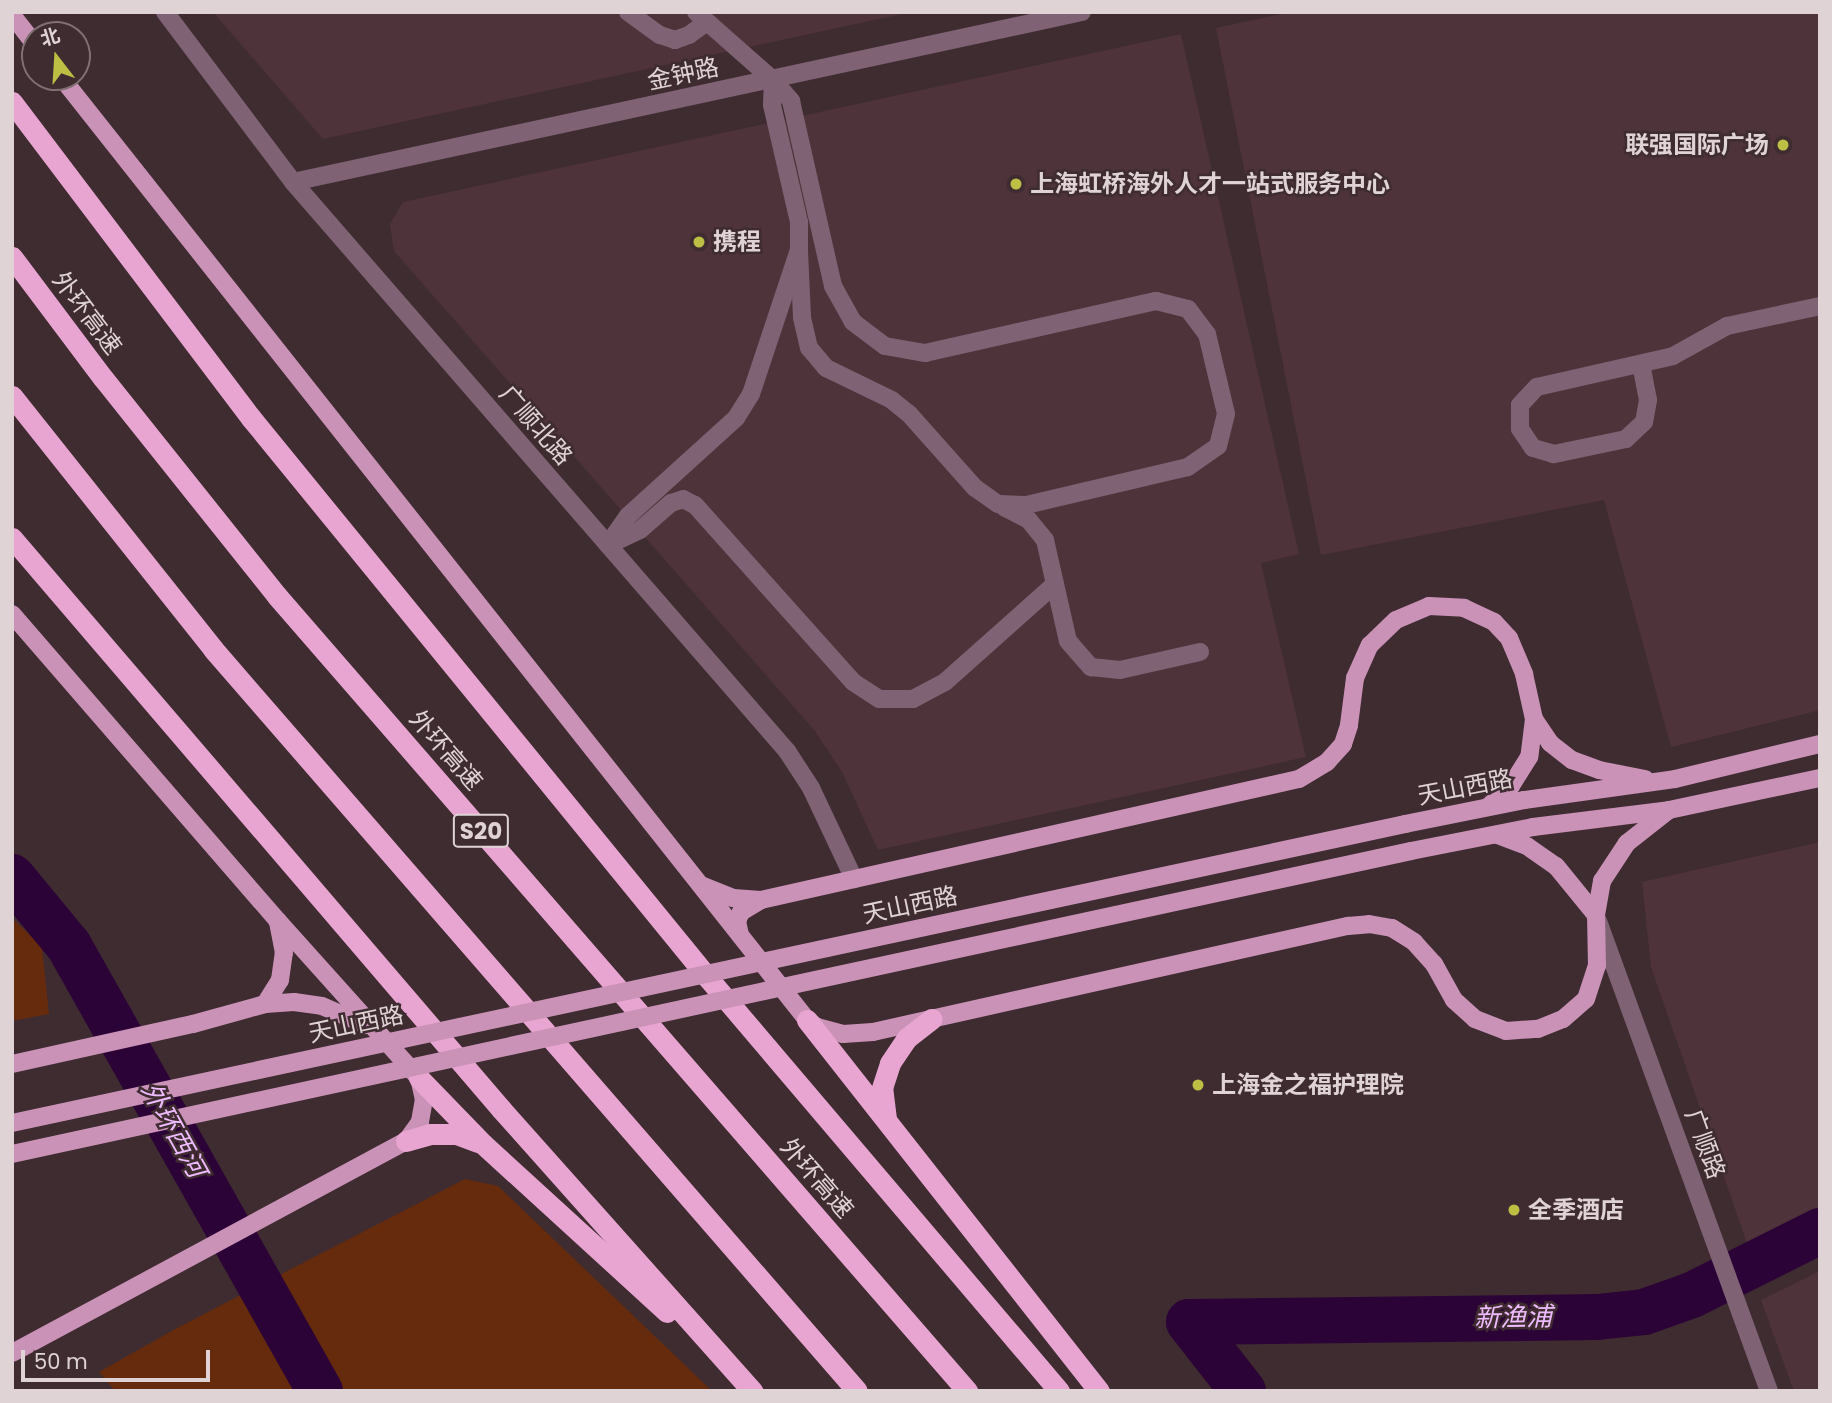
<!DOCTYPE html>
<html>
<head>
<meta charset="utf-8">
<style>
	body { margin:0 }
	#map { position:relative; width:1832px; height:1403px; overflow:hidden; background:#3f2c31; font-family:Poppins,"Noto Sans SC",sans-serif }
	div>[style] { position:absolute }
	.built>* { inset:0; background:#4e333a }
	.green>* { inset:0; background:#652b0c }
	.river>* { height:46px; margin:-23px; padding:0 23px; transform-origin:23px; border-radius:23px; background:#2c0337 }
	.minor>* { height:18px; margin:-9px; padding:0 9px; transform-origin:9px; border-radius:9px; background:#7f6375 }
	.major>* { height:18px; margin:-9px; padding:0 9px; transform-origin:9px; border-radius:9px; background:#cb92b8 }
	.highway>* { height:21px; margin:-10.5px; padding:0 10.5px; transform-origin:10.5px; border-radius:10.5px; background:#e9a5d2 }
	.major-bridge>* { height:18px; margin:-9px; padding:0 9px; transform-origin:9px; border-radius:9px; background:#cb92b8 }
	.dots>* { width:19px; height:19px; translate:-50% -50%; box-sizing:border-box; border:4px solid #3f2c31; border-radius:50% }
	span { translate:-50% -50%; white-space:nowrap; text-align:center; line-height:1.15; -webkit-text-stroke:5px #3f2c31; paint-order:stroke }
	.shield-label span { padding:2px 5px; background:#3f2c31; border:2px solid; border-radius:5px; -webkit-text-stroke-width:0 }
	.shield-label { font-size:23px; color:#e0d3d6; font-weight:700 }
	.street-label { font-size:24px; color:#e0d3d6 }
	.poi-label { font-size:24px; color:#e0d3d6; font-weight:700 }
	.right { translate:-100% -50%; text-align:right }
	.left { translate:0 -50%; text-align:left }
	.water-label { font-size:26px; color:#eebcfe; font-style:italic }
	.frame { position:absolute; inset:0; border:14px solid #e0d3d6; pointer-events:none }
	.north { position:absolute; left:21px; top:21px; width:70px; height:70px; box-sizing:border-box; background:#3f2c31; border:2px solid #7f6f73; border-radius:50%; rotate:343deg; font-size:19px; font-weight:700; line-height:28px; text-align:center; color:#e0d3d6 }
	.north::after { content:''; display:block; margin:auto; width:24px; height:32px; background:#bcbf44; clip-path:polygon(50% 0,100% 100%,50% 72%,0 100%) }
	.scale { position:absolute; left:21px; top:1350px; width:189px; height:32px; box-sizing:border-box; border:4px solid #e0d3d6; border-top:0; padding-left:9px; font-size:21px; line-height:24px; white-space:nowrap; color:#e0d3d6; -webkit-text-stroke:5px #3f2c31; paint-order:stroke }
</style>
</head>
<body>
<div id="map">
	<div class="built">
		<i style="clip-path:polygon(213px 12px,911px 12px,323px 139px)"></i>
		<i style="clip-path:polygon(1291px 12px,1820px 12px,1820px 710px,1671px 747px,1604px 500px,1321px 555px,1216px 28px)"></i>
		<i style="clip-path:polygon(1181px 34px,1299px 554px,1261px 563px,1306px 757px,878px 850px,842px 772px,815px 731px,394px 251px,390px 224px,403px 202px)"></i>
		<i style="clip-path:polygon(1820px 842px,1820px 1210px,1748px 1246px,1651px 967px,1642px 882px)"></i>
		<i style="clip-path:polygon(1820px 1271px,1820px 1391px,1794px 1391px,1761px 1300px)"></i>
	</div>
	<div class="green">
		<i style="clip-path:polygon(12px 918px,42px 947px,49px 1014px,12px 1021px)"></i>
		<i style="clip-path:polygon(465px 1179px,498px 1186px,712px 1391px,115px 1391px,99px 1372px,177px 1328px)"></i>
	</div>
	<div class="river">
		<i style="left:12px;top:877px;width:89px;rotate:50.4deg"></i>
		<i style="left:69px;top:946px;width:511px;rotate:60.58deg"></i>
		<i style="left:1189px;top:1322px;width:408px;rotate:-0.7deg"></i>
		<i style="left:1597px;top:1317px;width:47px;rotate:-6.1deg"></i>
		<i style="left:1644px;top:1312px;width:51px;rotate:-19.5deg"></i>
		<i style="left:1692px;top:1295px;width:143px;rotate:-26.6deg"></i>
		<i style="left:1189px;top:1322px;width:88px;rotate:52deg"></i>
	</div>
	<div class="minor">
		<i style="left:165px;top:12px;width:213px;rotate:53deg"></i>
		<i style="left:293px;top:182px;width:754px;rotate:49.04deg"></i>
		<i style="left:787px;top:751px;width:44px;rotate:57deg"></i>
		<i style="left:811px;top:788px;width:101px;rotate:64.7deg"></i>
		<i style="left:628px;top:12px;width:39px;rotate:36deg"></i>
		<i style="left:660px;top:35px;width:16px;rotate:18deg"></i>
		<i style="left:675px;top:40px;width:15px;rotate:-20deg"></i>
		<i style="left:689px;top:35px;width:22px;rotate:-36deg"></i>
		<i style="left:696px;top:12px;width:103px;rotate:41.4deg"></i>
		<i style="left:773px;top:80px;width:28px;rotate:49deg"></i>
		<i style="left:791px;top:101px;width:190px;rotate:77.2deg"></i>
		<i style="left:833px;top:286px;width:41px;rotate:60.9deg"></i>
		<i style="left:853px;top:322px;width:40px;rotate:37deg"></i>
		<i style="left:885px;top:346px;width:41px;rotate:9.9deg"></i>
		<i style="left:925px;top:353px;width:237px;rotate:-12.7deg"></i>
		<i style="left:1156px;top:301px;width:33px;rotate:14deg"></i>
		<i style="left:1188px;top:309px;width:31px;rotate:53deg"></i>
		<i style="left:1207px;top:334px;width:82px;rotate:76.6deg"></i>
		<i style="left:1226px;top:414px;width:33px;rotate:104deg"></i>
		<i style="left:1218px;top:446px;width:37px;rotate:145deg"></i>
		<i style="left:1188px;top:467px;width:166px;rotate:166.8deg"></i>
		<i style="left:1026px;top:505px;width:28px;rotate:-178deg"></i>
		<i style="left:998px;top:504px;width:28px;rotate:-145deg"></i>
		<i style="left:975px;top:488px;width:99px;rotate:-131.7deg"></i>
		<i style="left:909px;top:414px;width:22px;rotate:-141deg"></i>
		<i style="left:892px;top:400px;width:73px;rotate:-154.1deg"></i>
		<i style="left:826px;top:368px;width:26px;rotate:-130deg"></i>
		<i style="left:809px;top:348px;width:32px;rotate:-103deg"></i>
		<i style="left:802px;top:317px;width:67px;rotate:-92.6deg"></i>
		<i style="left:293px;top:182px;width:807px;rotate:-12.16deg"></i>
		<i style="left:1641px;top:364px;width:37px;rotate:79deg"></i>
		<i style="left:1648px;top:400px;width:22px;rotate:100deg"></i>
		<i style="left:1644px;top:422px;width:25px;rotate:137deg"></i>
		<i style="left:1626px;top:439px;width:74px;rotate:168.2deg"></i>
		<i style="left:1554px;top:454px;width:22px;rotate:-164deg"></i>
		<i style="left:1533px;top:448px;width:23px;rotate:-124deg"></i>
		<i style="left:1520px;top:429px;width:24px;rotate:-90deg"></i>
		<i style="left:1520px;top:405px;width:25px;rotate:-47deg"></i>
		<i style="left:1537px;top:387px;width:139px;rotate:-12.8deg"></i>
		<i style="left:1673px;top:356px;width:62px;rotate:-29.1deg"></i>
		<i style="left:1727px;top:326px;width:95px;rotate:-12.1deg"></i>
		<i style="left:609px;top:543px;width:33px;rotate:-55deg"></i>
		<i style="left:628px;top:516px;width:146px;rotate:-42.2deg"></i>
		<i style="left:736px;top:418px;width:28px;rotate:-58deg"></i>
		<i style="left:751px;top:394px;width:152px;rotate:-71.6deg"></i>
		<i style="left:799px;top:250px;width:28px;rotate:-90deg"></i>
		<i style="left:799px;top:222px;width:120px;rotate:-103deg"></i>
		<i style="left:772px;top:105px;width:25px;rotate:-88deg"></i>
		<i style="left:608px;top:545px;width:35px;rotate:-25deg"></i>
		<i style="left:640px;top:530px;width:41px;rotate:-41.1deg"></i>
		<i style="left:671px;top:503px;width:13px;rotate:-18deg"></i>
		<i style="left:683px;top:499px;width:13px;rotate:27deg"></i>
		<i style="left:695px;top:505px;width:237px;rotate:48.2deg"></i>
		<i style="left:853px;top:682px;width:31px;rotate:33deg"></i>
		<i style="left:879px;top:699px;width:34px"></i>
		<i style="left:913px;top:699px;width:36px;rotate:-28deg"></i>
		<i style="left:945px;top:682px;width:147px;rotate:-41.7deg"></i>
		<i style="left:1055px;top:584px;width:45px;rotate:-102.8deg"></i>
		<i style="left:1045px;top:540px;width:26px;rotate:-129deg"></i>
		<i style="left:1029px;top:520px;width:28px;rotate:-153deg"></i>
		<i style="left:1055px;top:584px;width:58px;rotate:77.2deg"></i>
		<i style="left:1068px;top:641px;width:35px;rotate:49deg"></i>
		<i style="left:1091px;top:667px;width:29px;rotate:6deg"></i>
		<i style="left:1120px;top:670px;width:82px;rotate:-12.7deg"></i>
		<i style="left:1598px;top:921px;width:500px;rotate:70.01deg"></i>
	</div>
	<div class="major">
		<i style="left:12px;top:15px;width:37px;rotate:52deg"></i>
		<i style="left:61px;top:77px;width:1202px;rotate:51.65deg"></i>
		<i style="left:807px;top:1020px;width:12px;rotate:35deg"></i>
		<i style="left:817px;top:1027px;width:27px;rotate:15deg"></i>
		<i style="left:843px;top:1034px;width:30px;rotate:-4deg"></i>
		<i style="left:873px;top:1032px;width:487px;rotate:-12.6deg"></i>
		<i style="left:1348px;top:926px;width:21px;rotate:-5deg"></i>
		<i style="left:1369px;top:924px;width:23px;rotate:10deg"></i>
		<i style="left:1392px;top:928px;width:26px;rotate:32deg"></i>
		<i style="left:1414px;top:942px;width:30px;rotate:48deg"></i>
		<i style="left:1434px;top:964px;width:41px;rotate:60.9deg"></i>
		<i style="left:1454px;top:1000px;width:28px;rotate:42deg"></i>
		<i style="left:1475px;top:1019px;width:33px;rotate:21deg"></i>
		<i style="left:1506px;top:1031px;width:32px;rotate:-4deg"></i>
		<i style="left:1538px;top:1029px;width:27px;rotate:-22deg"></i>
		<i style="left:1563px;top:1019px;width:30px;rotate:-41deg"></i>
		<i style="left:1586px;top:999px;width:35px;rotate:-72deg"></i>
		<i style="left:1597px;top:966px;width:51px;rotate:-91.1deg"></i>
		<i style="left:1596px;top:915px;width:35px;rotate:-80deg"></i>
		<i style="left:1602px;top:881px;width:45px;rotate:-56.7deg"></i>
		<i style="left:1627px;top:843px;width:53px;rotate:-38.2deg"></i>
		<i style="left:12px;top:614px;width:406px;rotate:49.1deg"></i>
		<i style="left:278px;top:921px;width:211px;rotate:48.1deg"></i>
		<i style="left:419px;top:1078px;width:22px;rotate:77deg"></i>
		<i style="left:424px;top:1099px;width:23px;rotate:100deg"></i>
		<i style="left:420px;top:1122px;width:24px;rotate:126deg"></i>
		<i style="left:406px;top:1141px;width:447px;rotate:151.7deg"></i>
		<i style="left:1534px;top:719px;width:29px;rotate:56deg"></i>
		<i style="left:1550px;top:743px;width:28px;rotate:38deg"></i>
		<i style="left:1572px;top:760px;width:29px;rotate:20deg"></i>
		<i style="left:1599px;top:770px;width:47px;rotate:11.1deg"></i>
		<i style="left:1405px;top:824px;width:121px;rotate:-11.4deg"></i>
		<i style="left:1524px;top:800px;width:152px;rotate:-7.9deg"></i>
		<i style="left:1675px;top:779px;width:149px;rotate:-13.6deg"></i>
		<i style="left:1498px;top:835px;width:31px;rotate:21deg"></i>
		<i style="left:1527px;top:846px;width:35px;rotate:35deg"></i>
		<i style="left:1556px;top:866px;width:63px;rotate:50.8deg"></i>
		<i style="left:1411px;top:851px;width:124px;rotate:-11.1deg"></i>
		<i style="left:1533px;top:827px;width:137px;rotate:-7.1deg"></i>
		<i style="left:1669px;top:810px;width:154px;rotate:-12deg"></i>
		<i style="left:701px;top:885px;width:35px;rotate:22deg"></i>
		<i style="left:733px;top:898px;width:28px;rotate:4deg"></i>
		<i style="left:740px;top:935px;width:14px;rotate:-102deg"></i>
		<i style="left:737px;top:921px;width:10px;rotate:-66deg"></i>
		<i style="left:741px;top:912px;width:23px;rotate:-31deg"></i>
		<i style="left:761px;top:900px;width:551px;rotate:-12.68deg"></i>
		<i style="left:1299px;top:779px;width:33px;rotate:-31deg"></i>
		<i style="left:1327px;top:762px;width:24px;rotate:-48deg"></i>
		<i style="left:1343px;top:744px;width:20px;rotate:-72deg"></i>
		<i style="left:1349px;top:725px;width:47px;rotate:-82.7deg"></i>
		<i style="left:1355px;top:678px;width:36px;rotate:-66deg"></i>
		<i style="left:1370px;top:645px;width:36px;rotate:-44deg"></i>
		<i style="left:1396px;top:620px;width:36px;rotate:-23deg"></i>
		<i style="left:1429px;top:606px;width:35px;rotate:3deg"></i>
		<i style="left:1464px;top:608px;width:33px;rotate:25deg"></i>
		<i style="left:1494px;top:622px;width:22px;rotate:47deg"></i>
		<i style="left:1509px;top:638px;width:39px;rotate:67deg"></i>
		<i style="left:1524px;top:674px;width:46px;rotate:77.5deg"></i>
		<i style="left:1534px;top:719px;width:38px;rotate:97deg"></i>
		<i style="left:1529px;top:757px;width:34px;rotate:122deg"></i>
		<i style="left:1511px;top:786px;width:30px;rotate:138deg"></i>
		<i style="left:265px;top:1004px;width:28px;rotate:-58deg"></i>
		<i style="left:280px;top:980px;width:27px;rotate:-82deg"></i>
		<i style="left:284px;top:953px;width:33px;rotate:-101deg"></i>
		<i style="left:12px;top:1064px;width:185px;rotate:-12.5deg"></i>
		<i style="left:193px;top:1024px;width:75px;rotate:-15.5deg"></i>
		<i style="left:265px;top:1004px;width:29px;rotate:-4deg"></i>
		<i style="left:294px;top:1002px;width:28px;rotate:8deg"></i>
		<i style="left:322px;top:1006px;width:48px;rotate:23.4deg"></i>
	</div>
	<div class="highway">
		<i style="left:12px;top:102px;width:396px;rotate:52.9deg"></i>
		<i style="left:251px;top:418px;width:723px;rotate:50.78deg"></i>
		<i style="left:708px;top:978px;width:542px;rotate:49.64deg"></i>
		<i style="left:12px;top:257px;width:151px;rotate:53.1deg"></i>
		<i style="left:103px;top:378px;width:279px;rotate:51.4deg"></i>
		<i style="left:277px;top:596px;width:1053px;rotate:49.04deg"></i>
		<i style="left:12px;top:396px;width:323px;rotate:51.5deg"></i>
		<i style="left:213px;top:649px;width:982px;rotate:49.04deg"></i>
		<i style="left:12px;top:538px;width:752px;rotate:49.42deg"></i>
		<i style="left:501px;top:1109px;width:378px;rotate:48.3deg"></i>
		<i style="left:807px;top:1020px;width:472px;rotate:51.8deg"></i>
		<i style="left:419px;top:1078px;width:92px;rotate:45.9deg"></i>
		<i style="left:483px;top:1144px;width:249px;rotate:42.4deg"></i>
		<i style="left:886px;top:1119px;width:31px;rotate:-97deg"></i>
		<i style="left:882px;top:1088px;width:26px;rotate:-72deg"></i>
		<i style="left:890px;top:1063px;width:30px;rotate:-56deg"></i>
		<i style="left:907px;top:1038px;width:31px;rotate:-38deg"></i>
		<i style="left:406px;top:1141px;width:25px;rotate:-16deg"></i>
		<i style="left:430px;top:1134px;width:26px"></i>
		<i style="left:456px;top:1134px;width:23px;rotate:20deg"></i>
	</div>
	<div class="major-bridge">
		<i style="left:12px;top:1123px;width:1425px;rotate:-12.11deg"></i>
		<i style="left:12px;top:1154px;width:1431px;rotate:-12.22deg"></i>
	</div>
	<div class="dots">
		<i style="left:1783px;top:145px;background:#bcbf44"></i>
		<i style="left:1016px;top:184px;background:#bcbf44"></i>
		<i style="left:699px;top:242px;background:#bcbf44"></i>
		<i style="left:1198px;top:1085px;background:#bcbf44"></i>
		<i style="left:1514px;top:1210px;background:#bcbf44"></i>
	</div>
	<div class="shield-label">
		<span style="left:481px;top:831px">S20</span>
	</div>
	<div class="street-label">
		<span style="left:683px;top:74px;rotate:-12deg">金钟路</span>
		<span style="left:87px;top:313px;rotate:53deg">外环高速</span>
		<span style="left:536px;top:425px;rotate:49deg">广顺北路</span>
		<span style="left:446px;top:750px;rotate:49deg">外环高速</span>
		<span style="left:1465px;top:787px;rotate:-11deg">天山西路</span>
		<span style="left:910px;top:905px;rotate:-12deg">天山西路</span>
		<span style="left:356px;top:1024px;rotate:-12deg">天山西路</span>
		<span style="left:1705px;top:1144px;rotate:70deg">广顺路</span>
		<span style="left:817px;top:1178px;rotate:49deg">外环高速</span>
	</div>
	<div class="poi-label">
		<span class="right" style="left:1769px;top:145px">联强国际广场</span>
		<span class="left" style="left:1030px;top:184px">上海虹桥海外人才一站式服务中心</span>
		<span class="left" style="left:713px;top:242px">携程</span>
		<span class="left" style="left:1212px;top:1085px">上海金之福护理院</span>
		<span class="left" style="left:1528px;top:1210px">全季酒店</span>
	</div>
	<div class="water-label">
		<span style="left:173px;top:1130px;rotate:61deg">外环西河</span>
		<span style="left:1513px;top:1318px;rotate:-1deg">新渔浦</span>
	</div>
	<div class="frame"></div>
	<div class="north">北</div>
	<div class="scale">50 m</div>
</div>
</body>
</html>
